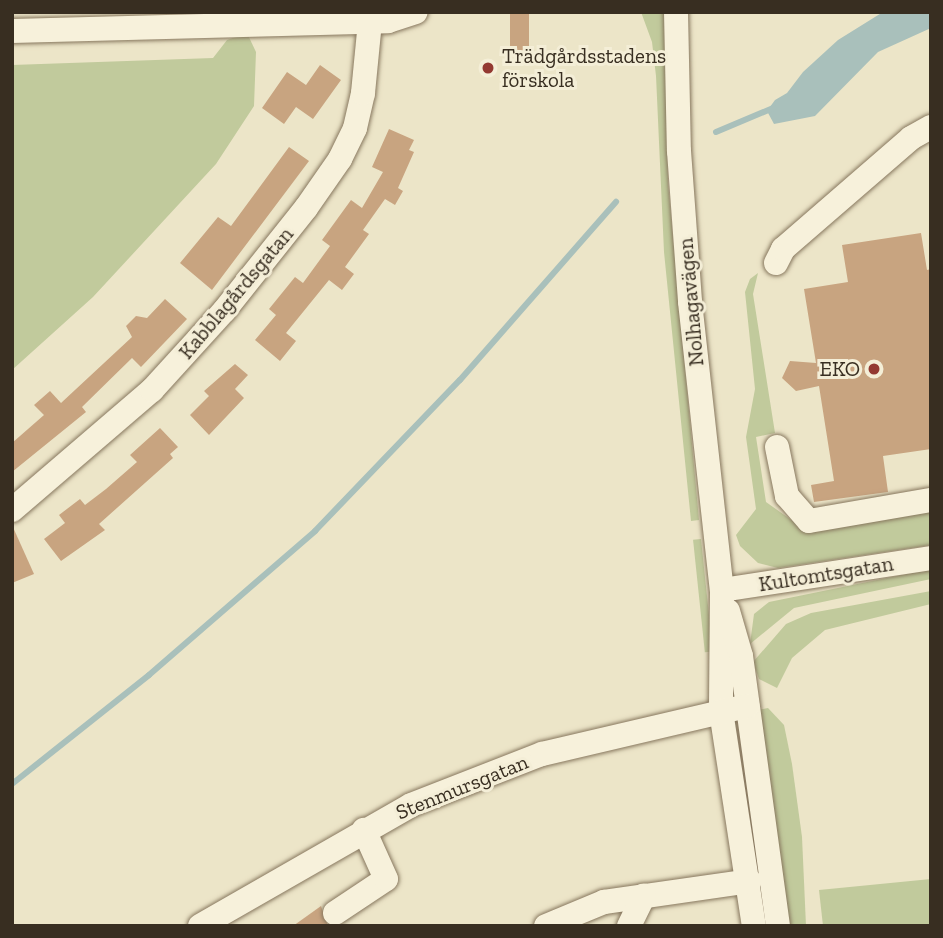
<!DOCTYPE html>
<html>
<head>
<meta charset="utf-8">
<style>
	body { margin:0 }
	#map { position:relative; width:943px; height:938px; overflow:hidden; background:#ece5c8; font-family:"Zilla Slab",serif }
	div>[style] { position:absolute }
	.green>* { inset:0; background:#c1ca9c; transform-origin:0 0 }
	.water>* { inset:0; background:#a9c0bb }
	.stream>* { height:6px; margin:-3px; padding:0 3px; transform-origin:3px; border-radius:3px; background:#a9c0bb }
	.building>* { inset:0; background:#c8a480; transform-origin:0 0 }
	.roads { filter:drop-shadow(0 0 2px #87775e) drop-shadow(0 0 2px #87775e) }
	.minor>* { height:24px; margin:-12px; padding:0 12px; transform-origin:12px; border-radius:12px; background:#f7f1db }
	.dots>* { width:19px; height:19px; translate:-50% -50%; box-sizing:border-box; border:4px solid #f4eed7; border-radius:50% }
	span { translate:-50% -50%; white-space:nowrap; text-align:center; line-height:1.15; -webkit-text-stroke:6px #f4eed7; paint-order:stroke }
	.poi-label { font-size:21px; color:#382e21 }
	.left { translate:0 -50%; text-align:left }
	.right { translate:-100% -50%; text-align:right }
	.street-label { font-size:21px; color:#382e21 }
	.frame { position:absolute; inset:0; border:14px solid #382e21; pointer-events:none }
</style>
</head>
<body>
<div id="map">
	<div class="green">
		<i style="clip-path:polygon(641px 12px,665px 12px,668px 183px,699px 520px,691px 521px,664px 252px,656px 76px,652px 42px)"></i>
		<i style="clip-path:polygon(247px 33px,256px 52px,254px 106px,216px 164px,93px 297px,12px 370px,12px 65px,213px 58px,227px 40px)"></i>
		<i style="clip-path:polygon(758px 273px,753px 294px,775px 433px,756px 437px,766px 502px,804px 529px,931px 511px,931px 545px,778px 568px,758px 563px,740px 546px,736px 535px,756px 509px,746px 437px,755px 389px,745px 292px,750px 279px)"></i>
		<i style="left:701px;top:539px;width:113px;height:8px;rotate:84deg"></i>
		<i style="clip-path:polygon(931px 569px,931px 579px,794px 608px,750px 644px,754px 614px,769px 602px)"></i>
		<i style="clip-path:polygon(931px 591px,931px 604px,825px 630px,792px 658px,777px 688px,759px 679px,753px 662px,786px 624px,811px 613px)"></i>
		<i style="clip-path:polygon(768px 708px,784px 725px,792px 764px,802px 837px,806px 926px,787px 926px,758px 710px)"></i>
		<i style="clip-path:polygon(931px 879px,931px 926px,823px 926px,819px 890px)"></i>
	</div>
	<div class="water">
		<i style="clip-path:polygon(883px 12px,931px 12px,931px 28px,878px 52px,815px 116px,774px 124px,767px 111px,775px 100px,787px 93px,803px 72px,838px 40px)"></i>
	</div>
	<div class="stream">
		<i style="left:716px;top:132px;width:62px;rotate:-22.8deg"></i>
		<i style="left:12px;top:784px;width:175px;rotate:-38.5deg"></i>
		<i style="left:149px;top:675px;width:220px;rotate:-40.9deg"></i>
		<i style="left:315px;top:531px;width:209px;rotate:-46.2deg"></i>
		<i style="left:460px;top:380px;width:237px;rotate:-48.8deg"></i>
	</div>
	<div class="building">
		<i style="left:510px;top:12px;width:19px;height:40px"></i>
		<i style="clip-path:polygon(320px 65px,341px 80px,313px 119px,296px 107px,284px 124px,262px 108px,287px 72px,306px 85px)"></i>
		<i style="clip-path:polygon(389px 129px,414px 140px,409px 150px,414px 152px,398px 188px,403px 191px,395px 205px,385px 199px,363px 230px,369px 234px,345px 267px,354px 274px,342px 290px,329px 280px,286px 333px,296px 341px,280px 361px,255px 340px,276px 315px,269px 309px,295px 277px,303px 283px,330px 246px,322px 240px,351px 200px,362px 208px,383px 172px,372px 167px)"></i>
		<i style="clip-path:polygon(289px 147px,309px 161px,212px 290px,180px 263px,218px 217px,231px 226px)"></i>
		<i style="clip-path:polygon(921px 233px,927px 270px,931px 269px,931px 449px,883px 456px,888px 492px,814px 502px,811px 485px,834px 481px,819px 386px,796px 391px,782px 378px,790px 361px,816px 363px,804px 289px,848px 282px,842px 245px)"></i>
		<i style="clip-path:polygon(165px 299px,187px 319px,141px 367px,132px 358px,82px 407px,86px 412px,12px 472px,12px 443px,44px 415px,34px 405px,50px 391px,61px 403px,132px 337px,126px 326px,136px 316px,147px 318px)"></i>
		<i style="clip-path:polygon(235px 364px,248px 375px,235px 389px,244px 398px,209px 435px,190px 415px,209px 396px,204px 391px)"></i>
		<i style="clip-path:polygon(160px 428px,178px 447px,170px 454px,173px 458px,99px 524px,105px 530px,61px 561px,44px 539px,65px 523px,59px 515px,80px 499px,85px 505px,106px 489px,137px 462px,130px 455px)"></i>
		<i style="clip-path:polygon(12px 525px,34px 574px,12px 583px)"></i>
		<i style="clip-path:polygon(321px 906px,328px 926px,293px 926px)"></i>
	</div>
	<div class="roads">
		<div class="minor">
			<i style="left:676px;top:12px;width:139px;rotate:88.8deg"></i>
			<i style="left:679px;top:151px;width:151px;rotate:85.8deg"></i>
			<i style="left:690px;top:302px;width:290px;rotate:83.7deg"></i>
			<i style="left:722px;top:590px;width:121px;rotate:90.5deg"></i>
			<i style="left:721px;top:711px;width:218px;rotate:81.3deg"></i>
			<i style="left:12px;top:31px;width:376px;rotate:-1.5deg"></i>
			<i style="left:388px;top:21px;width:29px;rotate:-18deg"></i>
			<i style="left:776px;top:263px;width:16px;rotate:-63deg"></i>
			<i style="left:783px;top:249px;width:169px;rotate:-40.9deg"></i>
			<i style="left:911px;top:138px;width:23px;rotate:-29deg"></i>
			<i style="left:777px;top:447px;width:50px;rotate:78.5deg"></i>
			<i style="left:787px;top:496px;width:33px;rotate:49deg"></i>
			<i style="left:809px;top:521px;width:124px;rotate:-9.8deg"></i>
			<i style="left:12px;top:510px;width:184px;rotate:-40.6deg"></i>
			<i style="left:152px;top:390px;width:107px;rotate:-47.7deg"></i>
			<i style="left:224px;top:311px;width:132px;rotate:-51.5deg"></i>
			<i style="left:306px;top:208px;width:60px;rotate:-55.2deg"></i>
			<i style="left:340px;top:159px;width:34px;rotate:-64deg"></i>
			<i style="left:355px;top:128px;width:36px;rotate:-77deg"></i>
			<i style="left:363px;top:93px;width:81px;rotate:-84.4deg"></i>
			<i style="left:722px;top:590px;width:211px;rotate:-8.7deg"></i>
			<i style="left:728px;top:611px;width:47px;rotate:73.9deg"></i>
			<i style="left:741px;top:656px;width:273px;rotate:82.2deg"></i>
			<i style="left:335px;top:913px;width:61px;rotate:-33.7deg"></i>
			<i style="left:386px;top:879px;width:54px;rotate:-114.2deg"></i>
			<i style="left:200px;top:926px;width:243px;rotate:-29.8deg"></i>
			<i style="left:411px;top:805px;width:141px;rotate:-21.3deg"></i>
			<i style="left:542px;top:754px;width:211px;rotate:-13.2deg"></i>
			<i style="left:546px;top:926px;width:63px;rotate:-22.5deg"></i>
			<i style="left:604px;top:902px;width:147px;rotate:-8.2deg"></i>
			<i style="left:629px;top:926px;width:34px;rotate:-64deg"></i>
		</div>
	</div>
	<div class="dots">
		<i style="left:488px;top:68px;background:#933931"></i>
		<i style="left:874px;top:369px;background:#933931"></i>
	</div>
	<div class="poi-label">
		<span class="left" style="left:502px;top:68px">Trädgårdsstadens<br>förskola</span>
		<span class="right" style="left:860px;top:369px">EKO</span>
	</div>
	<div class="street-label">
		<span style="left:236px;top:293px;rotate:-50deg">Kabblagårdsgatan</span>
		<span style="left:691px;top:302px;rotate:-95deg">Nolhagavägen</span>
		<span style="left:826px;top:574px;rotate:-9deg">Kultomtsgatan</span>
		<span style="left:462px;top:787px;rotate:-22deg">Stenmursgatan</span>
	</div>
	<div class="frame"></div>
</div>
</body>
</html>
